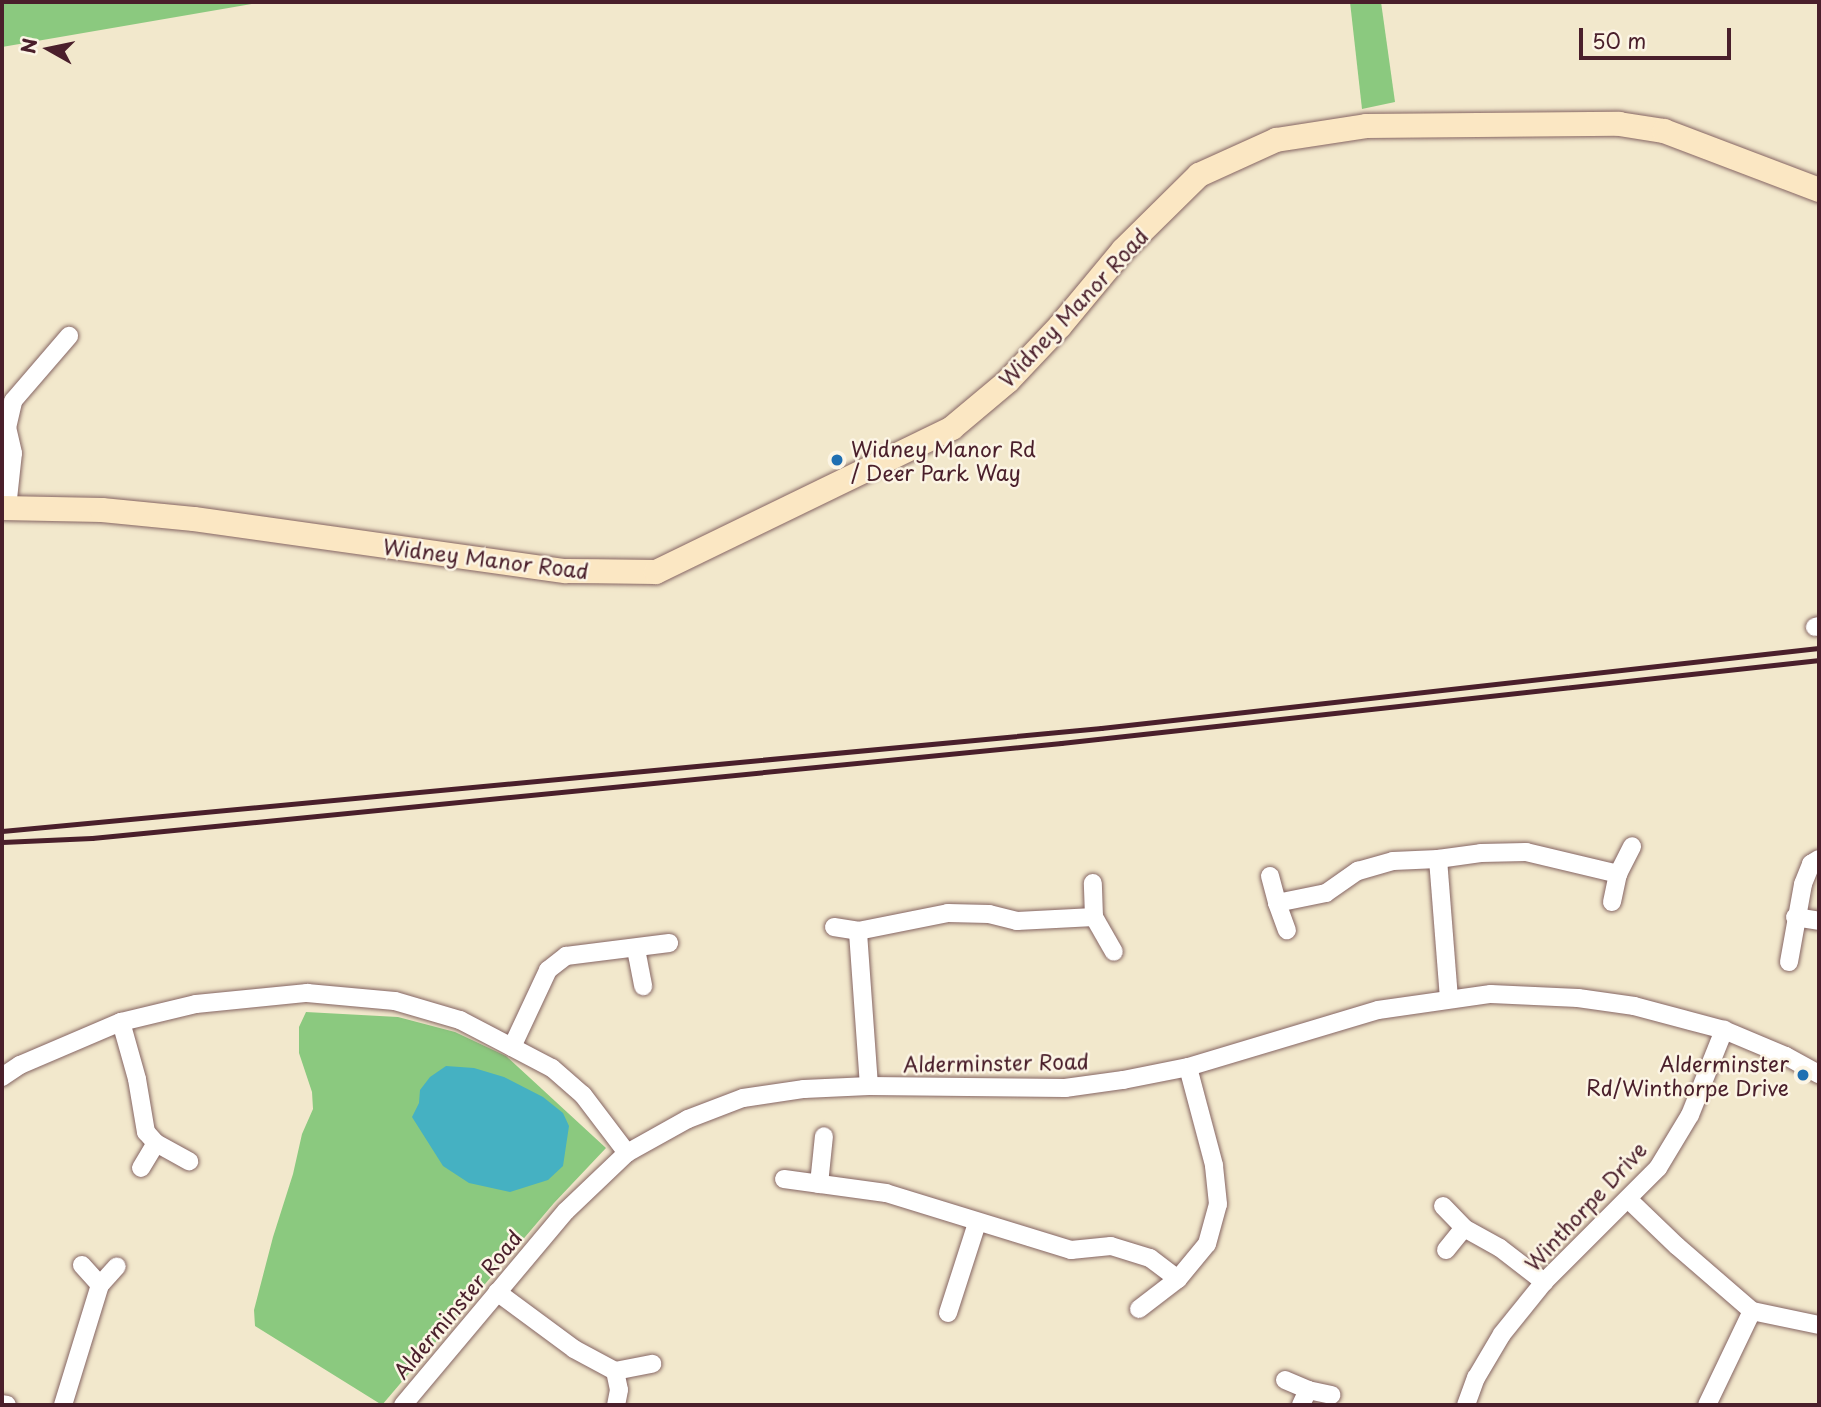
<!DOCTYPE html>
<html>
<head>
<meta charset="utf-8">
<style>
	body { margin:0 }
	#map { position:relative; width:1821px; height:1407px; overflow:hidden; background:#f2e8cc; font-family:"Playpen Sans",sans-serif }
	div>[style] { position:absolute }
	.green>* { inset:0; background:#8bc97f }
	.water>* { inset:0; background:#45b1c2 }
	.roads { filter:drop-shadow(0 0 2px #856563) drop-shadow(0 0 2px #856563) }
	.street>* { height:18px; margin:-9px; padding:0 9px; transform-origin:9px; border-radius:9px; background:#fff }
	.secondary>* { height:24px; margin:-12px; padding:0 12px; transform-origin:12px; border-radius:12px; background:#fbe7c3 }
	.rail>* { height:5px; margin:-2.5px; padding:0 2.5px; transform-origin:2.5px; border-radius:2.5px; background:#4a1f2b }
	.dots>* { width:19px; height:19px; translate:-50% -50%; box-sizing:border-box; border:4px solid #fcf5e5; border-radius:50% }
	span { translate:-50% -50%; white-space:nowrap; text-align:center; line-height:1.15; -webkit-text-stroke:5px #fcf5e5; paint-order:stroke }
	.street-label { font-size:21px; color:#4a1f2b }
	.poi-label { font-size:21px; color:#4a1f2b }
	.left { translate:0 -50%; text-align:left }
	.right { translate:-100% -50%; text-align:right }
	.frame { position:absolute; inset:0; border:4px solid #4a1f2b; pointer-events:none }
	.north { position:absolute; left:14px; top:14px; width:70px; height:70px; -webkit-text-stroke:5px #fcf5e5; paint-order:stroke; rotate:279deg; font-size:19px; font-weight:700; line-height:28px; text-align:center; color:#4a1f2b }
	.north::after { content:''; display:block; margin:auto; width:24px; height:32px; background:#4a1f2b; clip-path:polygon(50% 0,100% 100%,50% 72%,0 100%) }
	.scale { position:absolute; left:1579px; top:28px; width:152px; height:32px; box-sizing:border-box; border:4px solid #4a1f2b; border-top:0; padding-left:9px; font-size:21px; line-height:24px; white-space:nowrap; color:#4a1f2b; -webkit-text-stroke:5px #fcf5e5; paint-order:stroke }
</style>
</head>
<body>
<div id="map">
	<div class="green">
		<i style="clip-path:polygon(2px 2px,263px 2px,2px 47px)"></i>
		<i style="clip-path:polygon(1350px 2px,1381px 2px,1395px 102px,1362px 109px)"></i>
		<i style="clip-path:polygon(306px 1012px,398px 1017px,455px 1032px,506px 1056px,606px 1148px,554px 1203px,382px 1405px,255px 1326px,254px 1310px,273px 1237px,293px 1174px,302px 1134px,313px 1109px,312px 1092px,299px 1053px,299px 1027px)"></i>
	</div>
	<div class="water">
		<i style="clip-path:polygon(446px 1066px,474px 1068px,504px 1077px,543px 1097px,563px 1113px,569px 1126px,563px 1166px,548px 1180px,510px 1192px,469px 1183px,443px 1166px,412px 1117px,419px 1103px,420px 1090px,430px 1077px)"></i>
	</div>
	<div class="roads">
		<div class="street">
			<i style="left:7px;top:508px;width:55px;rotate:-83.8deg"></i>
			<i style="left:13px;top:453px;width:26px;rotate:-103deg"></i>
			<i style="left:7px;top:428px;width:28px;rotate:-77deg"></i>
			<i style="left:13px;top:401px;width:86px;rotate:-49.3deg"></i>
			<i style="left:1815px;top:627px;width:4px;rotate:-14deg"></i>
			<i style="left:1438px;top:859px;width:43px;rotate:-7.9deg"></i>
			<i style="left:1481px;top:853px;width:45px;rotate:-1.3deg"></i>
			<i style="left:1526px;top:852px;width:95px;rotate:13.4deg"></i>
			<i style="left:1618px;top:874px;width:31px;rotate:-63deg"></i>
			<i style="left:1270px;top:876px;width:28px;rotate:75deg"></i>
			<i style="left:1277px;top:903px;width:50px;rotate:-11.5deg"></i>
			<i style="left:1326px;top:893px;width:39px;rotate:-35deg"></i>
			<i style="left:1358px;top:871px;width:36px;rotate:-16deg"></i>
			<i style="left:1393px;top:861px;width:45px;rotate:-2.5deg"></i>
			<i style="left:1438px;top:859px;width:140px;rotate:85.5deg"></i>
			<i style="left:1612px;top:902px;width:29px;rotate:-78deg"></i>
			<i style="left:1277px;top:903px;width:29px;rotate:70deg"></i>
			<i style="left:1094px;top:917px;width:40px;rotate:60.3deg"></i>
			<i style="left:1795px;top:917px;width:24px;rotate:9deg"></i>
			<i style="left:834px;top:927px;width:24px;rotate:9deg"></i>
			<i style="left:636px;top:949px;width:38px;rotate:79deg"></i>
			<i style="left:1789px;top:962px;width:79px;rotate:-79.8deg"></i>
			<i style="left:1803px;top:884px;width:22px;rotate:-68deg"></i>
			<i style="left:1811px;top:864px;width:9px;rotate:-32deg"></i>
			<i style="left:121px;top:1022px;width:59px;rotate:74.3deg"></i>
			<i style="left:137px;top:1079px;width:54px;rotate:80.4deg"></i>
			<i style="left:146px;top:1132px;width:15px;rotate:48deg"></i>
			<i style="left:156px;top:1143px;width:29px;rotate:121deg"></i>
			<i style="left:512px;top:1047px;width:85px;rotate:-64.9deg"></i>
			<i style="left:548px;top:970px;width:23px;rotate:-38deg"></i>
			<i style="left:566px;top:956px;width:104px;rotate:-7.2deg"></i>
			<i style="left:2px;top:1077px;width:22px;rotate:-34deg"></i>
			<i style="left:20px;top:1065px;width:110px;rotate:-23.1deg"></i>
			<i style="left:121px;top:1022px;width:77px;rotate:-13.5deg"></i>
			<i style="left:196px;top:1004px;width:112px;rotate:-5.7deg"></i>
			<i style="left:307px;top:993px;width:88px;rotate:5.2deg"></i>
			<i style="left:395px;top:1001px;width:68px;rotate:16.3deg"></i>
			<i style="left:460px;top:1020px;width:104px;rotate:27.6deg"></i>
			<i style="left:552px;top:1068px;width:41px;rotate:41.1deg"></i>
			<i style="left:583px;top:1095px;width:73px;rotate:52.8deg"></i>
			<i style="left:869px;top:1086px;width:155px;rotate:-94.1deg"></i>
			<i style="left:858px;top:931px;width:92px;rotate:-11.3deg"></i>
			<i style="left:948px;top:913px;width:41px;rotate:1.4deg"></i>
			<i style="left:989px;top:914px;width:29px;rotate:14deg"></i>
			<i style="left:1017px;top:921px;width:77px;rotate:-3deg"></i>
			<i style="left:1094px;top:917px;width:34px;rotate:-92deg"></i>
			<i style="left:156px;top:1143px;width:38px;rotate:29deg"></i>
			<i style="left:784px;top:1179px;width:103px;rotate:7.8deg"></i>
			<i style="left:886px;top:1193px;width:194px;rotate:17.1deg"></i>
			<i style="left:1071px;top:1250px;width:40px;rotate:-5.7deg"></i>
			<i style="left:1111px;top:1246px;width:41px;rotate:17.1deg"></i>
			<i style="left:1150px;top:1258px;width:35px;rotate:37deg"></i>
			<i style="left:1178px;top:1279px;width:45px;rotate:-50.4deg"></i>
			<i style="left:1207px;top:1244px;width:41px;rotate:-74.6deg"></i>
			<i style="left:1218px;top:1204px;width:39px;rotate:-96deg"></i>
			<i style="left:1214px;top:1165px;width:101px;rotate:-104.9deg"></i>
			<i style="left:819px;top:1184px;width:48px;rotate:-84.1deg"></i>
			<i style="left:1629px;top:1200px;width:66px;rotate:43.8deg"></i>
			<i style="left:1677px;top:1246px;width:99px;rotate:40.9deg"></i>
			<i style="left:1752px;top:1311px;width:104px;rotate:115.6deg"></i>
			<i style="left:1443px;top:1206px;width:30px;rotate:46deg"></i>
			<i style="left:1464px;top:1228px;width:41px;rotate:29.1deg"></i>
			<i style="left:1500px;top:1248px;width:56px;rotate:37.7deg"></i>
			<i style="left:1446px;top:1250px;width:28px;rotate:-51deg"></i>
			<i style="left:100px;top:1285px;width:25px;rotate:-48deg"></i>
			<i style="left:497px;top:1292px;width:96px;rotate:36.5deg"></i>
			<i style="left:574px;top:1349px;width:47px;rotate:28.2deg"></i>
			<i style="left:615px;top:1371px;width:19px;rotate:78deg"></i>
			<i style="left:619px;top:1390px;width:15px;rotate:101deg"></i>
			<i style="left:1139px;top:1309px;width:49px;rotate:-37.6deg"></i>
			<i style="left:1752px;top:1311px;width:68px;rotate:11.8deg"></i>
			<i style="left:948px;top:1313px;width:95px;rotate:-72.1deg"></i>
			<i style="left:615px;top:1371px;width:38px;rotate:-11deg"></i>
			<i style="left:1285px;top:1380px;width:25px;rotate:23deg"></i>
			<i style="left:1308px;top:1390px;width:17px;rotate:115deg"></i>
			<i style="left:1308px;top:1390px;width:24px;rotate:12deg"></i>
			<i style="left:2px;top:1404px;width:5px;rotate:11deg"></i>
			<i style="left:63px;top:1405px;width:126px;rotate:-72.9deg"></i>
			<i style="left:100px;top:1285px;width:27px;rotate:-132deg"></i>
			<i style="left:403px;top:1405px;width:253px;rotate:-50deg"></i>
			<i style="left:566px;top:1211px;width:84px;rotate:-43.6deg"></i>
			<i style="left:627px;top:1153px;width:70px;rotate:-29.1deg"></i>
			<i style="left:688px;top:1119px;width:59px;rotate:-20.9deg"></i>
			<i style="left:743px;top:1098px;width:62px;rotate:-8.4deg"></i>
			<i style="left:804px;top:1089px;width:65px;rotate:-2.6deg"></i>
			<i style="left:869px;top:1086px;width:196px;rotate:0.6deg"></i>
			<i style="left:1065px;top:1088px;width:59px;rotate:-7.9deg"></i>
			<i style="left:1123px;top:1080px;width:66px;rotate:-11.3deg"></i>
			<i style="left:1188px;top:1067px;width:198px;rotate:-16.7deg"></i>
			<i style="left:1378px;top:1010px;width:114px;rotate:-8.1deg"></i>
			<i style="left:1491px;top:994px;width:87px;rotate:2.6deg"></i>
			<i style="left:1578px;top:998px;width:57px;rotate:8.1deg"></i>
			<i style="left:1634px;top:1006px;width:93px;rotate:14.9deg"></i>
			<i style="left:1724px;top:1030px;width:67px;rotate:22.8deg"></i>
			<i style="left:1786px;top:1056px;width:38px;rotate:29deg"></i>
			<i style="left:1466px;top:1405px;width:29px;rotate:-70deg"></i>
			<i style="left:1476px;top:1378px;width:51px;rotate:-59.4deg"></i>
			<i style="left:1502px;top:1334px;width:67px;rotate:-51.1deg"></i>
			<i style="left:1544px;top:1282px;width:161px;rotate:-45deg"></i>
			<i style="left:1658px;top:1168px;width:62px;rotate:-58.9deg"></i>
			<i style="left:1690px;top:1115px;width:92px;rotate:-68.2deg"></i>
		</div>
		<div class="secondary">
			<i style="left:2px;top:508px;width:100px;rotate:1.1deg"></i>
			<i style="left:102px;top:510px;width:92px;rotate:5.6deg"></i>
			<i style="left:194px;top:519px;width:376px;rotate:8deg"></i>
			<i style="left:566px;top:571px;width:90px;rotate:0.6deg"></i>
			<i style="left:656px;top:572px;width:329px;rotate:-25.9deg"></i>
			<i style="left:952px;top:428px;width:73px;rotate:-40deg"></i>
			<i style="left:1008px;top:381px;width:76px;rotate:-46.6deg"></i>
			<i style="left:1060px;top:326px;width:99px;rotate:-50.3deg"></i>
			<i style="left:1123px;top:250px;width:107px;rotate:-44.6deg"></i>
			<i style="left:1199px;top:175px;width:85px;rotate:-24.4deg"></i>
			<i style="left:1276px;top:140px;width:91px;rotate:-8.8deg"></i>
			<i style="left:1366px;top:126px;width:253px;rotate:-0.5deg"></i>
			<i style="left:1619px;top:124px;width:46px;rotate:8.8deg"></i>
			<i style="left:1664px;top:131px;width:166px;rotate:20.8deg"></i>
		</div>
	</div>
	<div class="rail">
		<i style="left:2px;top:831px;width:1104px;rotate:-5.35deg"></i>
		<i style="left:1101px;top:728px;width:722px;rotate:-6.36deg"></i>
		<i style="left:2px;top:842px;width:90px;rotate:-2.5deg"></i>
		<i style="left:92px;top:838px;width:974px;rotate:-5.6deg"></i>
		<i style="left:1061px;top:743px;width:763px;rotate:-6.25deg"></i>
	</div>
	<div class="dots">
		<i style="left:837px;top:460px;background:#1f6fb2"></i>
		<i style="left:1803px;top:1075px;background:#1f6fb2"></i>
	</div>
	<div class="street-label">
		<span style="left:1073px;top:307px;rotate:-47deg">Widney Manor Road</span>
		<span style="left:486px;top:558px;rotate:7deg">Widney Manor Road</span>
		<span style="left:996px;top:1062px;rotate:-1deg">Alderminster Road</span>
		<span style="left:1585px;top:1206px;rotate:-47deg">Winthorpe Drive</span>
		<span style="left:457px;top:1304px;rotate:-50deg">Alderminster Road</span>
	</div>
	<div class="poi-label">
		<span class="left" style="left:851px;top:460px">Widney Manor Rd<br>/ Deer Park Way</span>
		<span class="right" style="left:1789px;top:1075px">Alderminster<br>Rd/Winthorpe Drive</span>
	</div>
	<div class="frame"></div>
	<div class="north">N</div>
	<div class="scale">50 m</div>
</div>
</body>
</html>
